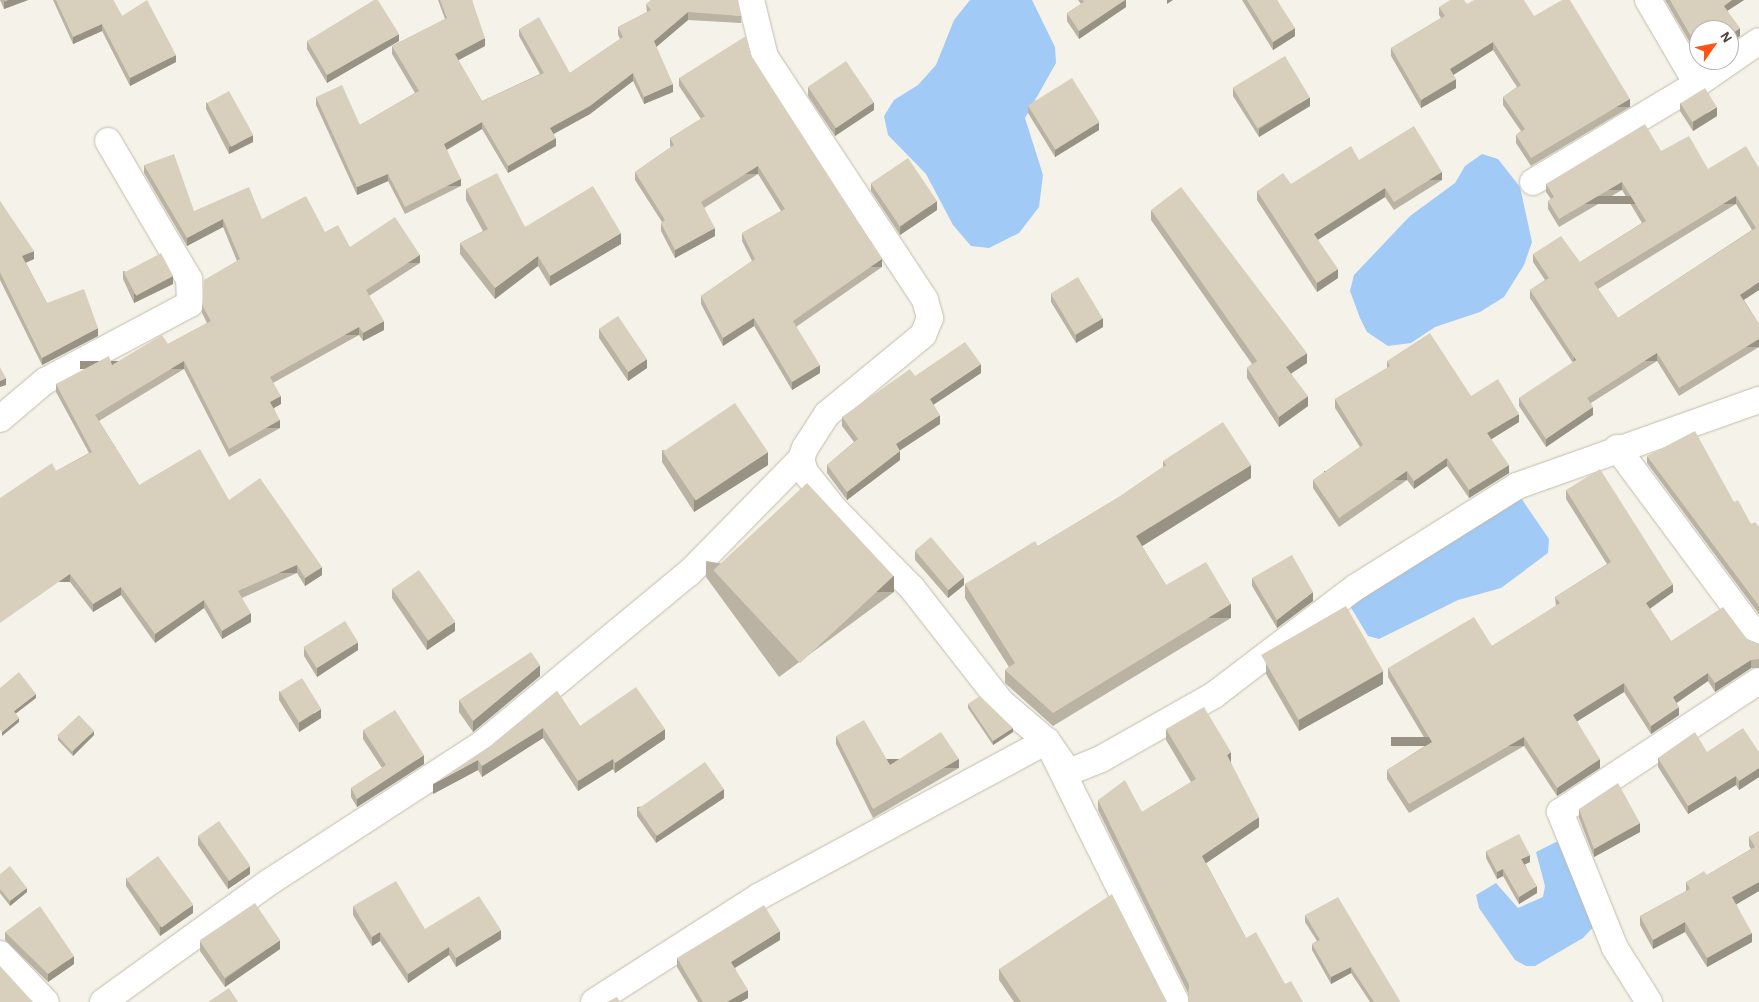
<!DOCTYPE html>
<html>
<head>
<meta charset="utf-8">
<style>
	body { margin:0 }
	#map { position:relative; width:1759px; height:1002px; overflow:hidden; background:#f5f3e9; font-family:"Alegreya Sans",sans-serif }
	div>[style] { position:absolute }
	.water>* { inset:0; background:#a1caf6 }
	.roads { filter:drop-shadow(0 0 1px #c2bcaa) drop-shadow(0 0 1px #c2bcaa) }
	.street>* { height:26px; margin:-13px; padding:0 13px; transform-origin:13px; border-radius:13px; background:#fff }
	.wall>* { inset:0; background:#bab3a3 }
	.shaded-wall>* { inset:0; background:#979284; transform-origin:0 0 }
	.building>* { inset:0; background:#d8d0bd; transform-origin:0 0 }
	span { translate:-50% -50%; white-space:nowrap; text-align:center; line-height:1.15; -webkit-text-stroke:4.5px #fff; paint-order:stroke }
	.north { position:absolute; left:1689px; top:20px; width:50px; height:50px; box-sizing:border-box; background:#fff; border:1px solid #b7b4af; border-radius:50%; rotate:57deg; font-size:14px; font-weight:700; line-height:20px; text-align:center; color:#4a4436 }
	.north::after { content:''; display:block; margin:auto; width:18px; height:22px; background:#ff5316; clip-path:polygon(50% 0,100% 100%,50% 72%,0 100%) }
</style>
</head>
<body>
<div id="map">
	<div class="water">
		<i style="clip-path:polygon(970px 0,1032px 0,1055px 47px,1056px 63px,1025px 118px,1043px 175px,1039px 207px,1019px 233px,989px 248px,971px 246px,953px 225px,926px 174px,888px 135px,884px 116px,894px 100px,918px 85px,936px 65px,954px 20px)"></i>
		<i style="clip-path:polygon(1482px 154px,1498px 159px,1520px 187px,1532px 242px,1524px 265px,1504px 297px,1480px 312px,1435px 327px,1411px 343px,1388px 346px,1367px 332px,1360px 318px,1350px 291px,1354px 275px,1410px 216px,1455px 183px,1465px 166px)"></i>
		<i style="clip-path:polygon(1521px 498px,1549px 539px,1548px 553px,1501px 588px,1458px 600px,1379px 639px,1368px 636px,1350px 606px)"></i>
		<i style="clip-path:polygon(1556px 842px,1562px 843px,1597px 923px,1583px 938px,1535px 966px,1526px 966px,1515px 960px,1479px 908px,1476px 895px,1496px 883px,1518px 908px,1543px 897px,1545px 886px,1536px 852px)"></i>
	</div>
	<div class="roads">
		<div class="street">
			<i style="left:751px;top:0;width:59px;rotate:76.2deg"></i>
			<i style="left:765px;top:57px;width:291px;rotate:56.6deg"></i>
			<i style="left:925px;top:300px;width:19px;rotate:74deg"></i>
			<i style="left:930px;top:318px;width:18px;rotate:112deg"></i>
			<i style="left:923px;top:335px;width:124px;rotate:140.5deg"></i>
			<i style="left:827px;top:414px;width:40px;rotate:122.9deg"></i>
			<i style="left:805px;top:448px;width:12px;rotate:110deg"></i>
			<i style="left:801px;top:459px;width:14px;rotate:73deg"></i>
			<i style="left:805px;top:472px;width:48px;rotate:51.7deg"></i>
			<i style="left:835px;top:510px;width:110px;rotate:45.4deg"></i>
			<i style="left:912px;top:588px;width:146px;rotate:52deg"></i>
			<i style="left:1002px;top:703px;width:59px;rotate:40.2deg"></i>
			<i style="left:1047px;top:741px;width:291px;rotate:63.7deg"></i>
			<i style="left:1648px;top:0;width:97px;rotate:59.7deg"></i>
			<i style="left:1697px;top:84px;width:75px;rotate:-34.7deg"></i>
			<i style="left:1533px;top:182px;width:191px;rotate:-30.9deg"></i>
			<i style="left:0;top:419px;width:59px;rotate:-40.2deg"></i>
			<i style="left:45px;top:381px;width:164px;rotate:-28deg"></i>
			<i style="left:190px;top:304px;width:25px;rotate:-92deg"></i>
			<i style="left:189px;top:279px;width:160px;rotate:-120.4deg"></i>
			<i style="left:1617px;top:448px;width:238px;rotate:53.4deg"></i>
			<i style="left:0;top:954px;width:66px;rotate:46.2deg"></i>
			<i style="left:103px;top:1002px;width:207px;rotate:-35.8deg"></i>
			<i style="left:271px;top:881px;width:252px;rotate:-33deg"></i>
			<i style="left:482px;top:744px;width:268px;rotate:-39.6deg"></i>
			<i style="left:689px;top:573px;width:160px;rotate:-45.5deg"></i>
			<i style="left:594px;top:1002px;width:195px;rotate:-32.6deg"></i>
			<i style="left:758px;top:897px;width:328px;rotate:-28.4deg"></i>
			<i style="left:1047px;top:741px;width:38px;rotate:55deg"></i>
			<i style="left:1069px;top:772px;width:35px;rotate:-22deg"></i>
			<i style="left:1101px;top:759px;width:130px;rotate:-29.5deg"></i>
			<i style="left:1214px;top:695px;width:178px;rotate:-37.3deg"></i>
			<i style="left:1356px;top:587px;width:190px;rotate:-32.1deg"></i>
			<i style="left:1517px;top:486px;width:257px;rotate:-19.6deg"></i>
			<i style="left:1649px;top:1002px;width:64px;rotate:-122.2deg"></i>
			<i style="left:1615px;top:948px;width:147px;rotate:-112deg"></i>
			<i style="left:1560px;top:812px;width:238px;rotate:-33.4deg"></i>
		</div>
	</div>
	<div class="wall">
		<i style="clip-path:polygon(0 0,28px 0,4px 9px)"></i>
		<i style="clip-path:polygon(53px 0,113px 0,122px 16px,176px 62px,130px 86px,102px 31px,73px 44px)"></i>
		<i style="clip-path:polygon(438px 0,472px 0,485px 46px,458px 60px,482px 101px,540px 74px,519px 36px,519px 29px,570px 73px,620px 39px,618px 35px,618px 27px,647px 12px,646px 4px,741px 16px,741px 23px,688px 20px,656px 47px,673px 92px,644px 104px,633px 81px,590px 114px,553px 134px,556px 146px,508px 173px,482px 129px,447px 150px,461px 186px,405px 214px,388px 181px,357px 195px,316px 105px,316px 97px,360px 125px,415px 93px,392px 54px,392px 46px,445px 19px)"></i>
		<i style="clip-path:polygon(1078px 0,1126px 0,1126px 7px,1079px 39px,1067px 21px,1067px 13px,1081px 4px)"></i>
		<i style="clip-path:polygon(1242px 0,1277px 0,1295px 36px,1273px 50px)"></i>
		<i style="clip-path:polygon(1665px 0,1744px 0,1727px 11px,1740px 36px,1699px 30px,1699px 58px)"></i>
		<i style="clip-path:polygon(1467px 4px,1534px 16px,1630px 107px,1531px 166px,1516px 143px,1516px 135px,1521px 131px,1503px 105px,1503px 97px,1517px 87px,1493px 50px,1453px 75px,1456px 88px,1421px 108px,1391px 56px,1391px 48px,1441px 18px,1439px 15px,1439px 7px)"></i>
		<i style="clip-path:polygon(307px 41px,399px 41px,327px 83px,307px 49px)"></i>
		<i style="clip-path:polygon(752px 57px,882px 267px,796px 327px,820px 373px,792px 390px,754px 326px,723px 346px,701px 304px,701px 296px,752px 261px,742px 241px,742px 233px,781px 211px,758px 174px,704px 208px,715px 236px,675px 258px,661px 231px,661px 223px,662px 222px,635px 180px,635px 172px,671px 147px,670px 146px,670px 138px,701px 119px,679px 86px,679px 78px)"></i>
		<i style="clip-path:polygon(808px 87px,874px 110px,835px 136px,808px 96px)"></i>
		<i style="clip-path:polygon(1233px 88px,1310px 106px,1259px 137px,1233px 96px)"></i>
		<i style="clip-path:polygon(206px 102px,253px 142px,229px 154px,206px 109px)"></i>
		<i style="clip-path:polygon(1680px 103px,1717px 116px,1693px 131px,1680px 111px)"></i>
		<i style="clip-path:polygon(1028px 105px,1099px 130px,1055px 157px,1028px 113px)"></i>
		<i style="clip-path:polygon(evenodd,1661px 151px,1708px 169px,1759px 168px,1759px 290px,1744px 300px,1759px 324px,1759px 347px,1679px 396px,1657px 361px,1591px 403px,1593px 415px,1546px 447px,1519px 406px,1519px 398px,1573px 363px,1530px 298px,1530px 290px,1545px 280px,1533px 262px,1533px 254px,1580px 262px,1642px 223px,1622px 190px,1559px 227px,1548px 209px,1548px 201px,1551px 199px,1546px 192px,1546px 184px,1661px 151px,1736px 204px,1752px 230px,1618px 318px,1598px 289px,1736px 204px)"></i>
		<i style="clip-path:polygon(1359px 160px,1442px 180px,1394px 210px,1385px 197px,1318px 240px,1338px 278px,1317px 292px,1257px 200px,1257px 191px,1291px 184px)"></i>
		<i style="clip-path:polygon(144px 165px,194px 211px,262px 219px,325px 232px,350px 247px,420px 263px,369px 296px,384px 330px,363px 341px,359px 335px,273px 383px,281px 404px,274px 408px,280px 428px,229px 457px,184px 369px,99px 421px,139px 485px,229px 500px,322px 575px,305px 586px,297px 573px,242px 598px,251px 622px,222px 639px,204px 608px,155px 643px,121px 595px,93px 612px,70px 582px,56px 471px,89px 453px,56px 392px,56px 384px,168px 344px,207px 323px,202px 313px,202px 305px,237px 261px,223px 227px,187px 246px,144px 173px)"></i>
		<i style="clip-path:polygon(871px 183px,937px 210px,900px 235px,871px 191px)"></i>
		<i style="clip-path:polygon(466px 189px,525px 227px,621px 244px,550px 286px,538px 266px,495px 299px,460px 254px,460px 243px,483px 231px,466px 200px)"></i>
		<i style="clip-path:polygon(0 201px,34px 259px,26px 263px,47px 303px,98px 336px,42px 365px,0 280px)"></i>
		<i style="clip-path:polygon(1151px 210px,1307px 363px,1291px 373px,1308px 406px,1279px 427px,1247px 378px,1247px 368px,1252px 364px,1151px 220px)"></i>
		<i style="clip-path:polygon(123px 271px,173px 284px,134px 303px,123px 279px)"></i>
		<i style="clip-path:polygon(1051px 294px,1103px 327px,1076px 343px,1051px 302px)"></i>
		<i style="clip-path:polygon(599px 329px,647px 368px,628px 381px,599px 338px)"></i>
		<i style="clip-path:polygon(1387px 361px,1471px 396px,1519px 422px,1491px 439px,1509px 473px,1469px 498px,1447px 466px,1414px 489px,1407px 480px,1339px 527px,1313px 488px,1313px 480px,1360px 447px,1335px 408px,1335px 399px,1387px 368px)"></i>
		<i style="clip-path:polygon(981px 373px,933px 405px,940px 424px,900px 450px,900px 460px,847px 500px,827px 473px,827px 465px,854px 442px,842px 426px,842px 417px,915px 376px)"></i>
		<i style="clip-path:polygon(662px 450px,768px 465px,694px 512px,662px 462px)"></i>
		<i style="clip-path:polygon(1647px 456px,1734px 502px,1751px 524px,1759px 527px,1759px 614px,1647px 463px)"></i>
		<i style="clip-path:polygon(1163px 461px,1251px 478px,1142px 546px,1166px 585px,1231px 618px,1053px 726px,1005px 683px,1005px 670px,1009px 667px,965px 598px,965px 584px,1038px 546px,1119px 497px,1163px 467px)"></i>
		<i style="clip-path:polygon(1566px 490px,1673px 592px,1650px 609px,1671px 641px,1747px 639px,1759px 644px,1759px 668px,1751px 668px,1715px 692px,1708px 681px,1677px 703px,1679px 715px,1651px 734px,1624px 692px,1577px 721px,1600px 768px,1557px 796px,1524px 746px,1409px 813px,1387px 779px,1387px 770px,1428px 744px,1388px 677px,1388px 668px,1492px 646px,1556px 606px,1555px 597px,1607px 564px,1566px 499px)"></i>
		<i style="clip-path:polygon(915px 551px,964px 585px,948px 598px,915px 560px)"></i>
		<i style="clip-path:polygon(706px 561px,894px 592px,779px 677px,706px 577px)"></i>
		<i style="clip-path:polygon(1252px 578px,1313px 601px,1277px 628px,1252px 586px)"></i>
		<i style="clip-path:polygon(392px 589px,455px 631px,427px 650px,392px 598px)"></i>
		<i style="clip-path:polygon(304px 647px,358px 650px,317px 677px,304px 656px)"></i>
		<i style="clip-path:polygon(1266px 662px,1383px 684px,1299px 731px,1266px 674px)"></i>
		<i style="clip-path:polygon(540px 676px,473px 732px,459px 712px,459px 700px)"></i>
		<i style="clip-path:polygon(279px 691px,321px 718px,299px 732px,279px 700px)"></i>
		<i style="clip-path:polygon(557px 691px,580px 726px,665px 739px,615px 773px,613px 769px,578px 791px,543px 738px,482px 777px,478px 770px,433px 794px)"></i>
		<i style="clip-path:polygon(968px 704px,1013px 732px,993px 745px,968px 708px)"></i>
		<i style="clip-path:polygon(1166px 729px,1231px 763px,1259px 827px,1206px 863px,1246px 938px,1285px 984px,1303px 1002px,1188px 1002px,1188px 993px,1098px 810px,1098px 800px,1142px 812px,1191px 782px,1166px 740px)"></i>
		<i style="clip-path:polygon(363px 730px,424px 764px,357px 807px,351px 797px,351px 788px,382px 768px,363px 739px)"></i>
		<i style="clip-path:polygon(94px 735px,73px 756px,58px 740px,58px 736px)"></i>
		<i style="clip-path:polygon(836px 736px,890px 765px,959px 768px,873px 818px,836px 744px)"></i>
		<i style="clip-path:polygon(1707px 752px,1759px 752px,1759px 777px,1739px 790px,1736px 785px,1688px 814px,1658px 767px,1658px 758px)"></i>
		<i style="clip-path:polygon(724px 798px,656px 843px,637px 816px,637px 807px)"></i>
		<i style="clip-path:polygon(1579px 809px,1640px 832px,1594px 857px,1579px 818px)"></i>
		<i style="clip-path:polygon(1759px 831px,1759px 891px,1736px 904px,1752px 942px,1707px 967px,1685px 932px,1653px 949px,1640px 925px,1640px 916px,1686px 891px,1686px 882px,1707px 875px,1751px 849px,1749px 846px,1749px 837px)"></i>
		<i style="clip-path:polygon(198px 836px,250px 874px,228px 889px,198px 845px)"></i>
		<i style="clip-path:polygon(1486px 851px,1530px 862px,1525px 864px,1537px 893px,1519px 904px,1503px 876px,1497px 879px,1486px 858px)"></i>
		<i style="clip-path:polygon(0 874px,27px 892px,10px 906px,0 893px)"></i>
		<i style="clip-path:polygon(126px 878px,193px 913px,160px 936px,126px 886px)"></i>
		<i style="clip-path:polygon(353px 906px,425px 929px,501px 939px,456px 967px,449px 955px,408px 983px,380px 941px,372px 946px,353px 915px)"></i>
		<i style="clip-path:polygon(1305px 915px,1400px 1002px,1370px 1002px,1351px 973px,1331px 984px,1312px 950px,1312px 944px,1317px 941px,1305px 922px)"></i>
		<i style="clip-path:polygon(5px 932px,74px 964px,48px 982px,5px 940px)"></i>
		<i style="clip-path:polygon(780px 940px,735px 968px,748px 998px,741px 1002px,698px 1002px,677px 967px,677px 958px)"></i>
		<i style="clip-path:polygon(200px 942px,280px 949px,225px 987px,200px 951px)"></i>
		<i style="clip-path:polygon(999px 969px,1167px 1002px,1014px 1002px,999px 980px)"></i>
	</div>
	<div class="shaded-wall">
		<i style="clip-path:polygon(9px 0,28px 0,4px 9px,4px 2px)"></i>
		<i style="clip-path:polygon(1125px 0,1126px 0,1126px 7px,1079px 39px,1079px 31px)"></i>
		<i style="clip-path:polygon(1167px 0,1173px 0,1167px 4px)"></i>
		<i style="clip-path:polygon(1732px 0,1744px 0,1724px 13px,1724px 6px)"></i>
		<i style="clip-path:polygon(688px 12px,688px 20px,654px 49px,654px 41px)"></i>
		<i style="clip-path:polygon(102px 24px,102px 31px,73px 44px,73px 37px)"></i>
		<i style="clip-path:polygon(1295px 28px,1295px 36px,1273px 50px,1273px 42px)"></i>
		<i style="clip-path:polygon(1740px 28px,1740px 36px,1729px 44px,1729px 36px)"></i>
		<i style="clip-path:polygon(399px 34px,399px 41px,327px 83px,327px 75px)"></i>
		<i style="clip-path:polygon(485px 38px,485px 46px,455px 62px,455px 54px)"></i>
		<i style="clip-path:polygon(1493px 42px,1493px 50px,1450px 77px,1450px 69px)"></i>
		<i style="clip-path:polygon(176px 55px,176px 62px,130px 86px,130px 78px)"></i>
		<i style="clip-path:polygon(633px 73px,633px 81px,590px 114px,550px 136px,550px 128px)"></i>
		<i style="clip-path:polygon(1456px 79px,1456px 88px,1421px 108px,1421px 100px)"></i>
		<i style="clip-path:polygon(673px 84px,673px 92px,644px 104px,644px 97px)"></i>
		<i style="clip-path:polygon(1310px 97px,1310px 106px,1259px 137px,1259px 129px)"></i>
		<i style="left:1630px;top:99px;width:8px;height:115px;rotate:90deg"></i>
		<i style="clip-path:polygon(874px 102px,874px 110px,835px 136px,835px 128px)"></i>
		<i style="clip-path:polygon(1717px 107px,1717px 116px,1693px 131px,1693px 122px)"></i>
		<i style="clip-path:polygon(482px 122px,482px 129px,444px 151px,444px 144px)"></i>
		<i style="clip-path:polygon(1099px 122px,1099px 130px,1055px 157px,1055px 149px)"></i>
		<i style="clip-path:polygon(253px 135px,253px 142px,229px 154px,229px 147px)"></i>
		<i style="clip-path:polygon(556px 138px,556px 146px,508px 173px,508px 166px)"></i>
		<i style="left:758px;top:166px;width:8px;height:67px;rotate:90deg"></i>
		<i style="left:1442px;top:172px;width:8px;height:57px;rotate:90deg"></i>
		<i style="clip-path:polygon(388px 174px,388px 181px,357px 195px,357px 187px)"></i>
		<i style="left:461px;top:179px;width:7px;height:63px;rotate:90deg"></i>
		<i style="left:1622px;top:182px;width:8px;height:73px;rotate:90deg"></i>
		<i style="clip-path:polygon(1385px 188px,1385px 197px,1314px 242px,1314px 234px)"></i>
		<i style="left:1736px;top:196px;width:8px;height:167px;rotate:90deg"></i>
		<i style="clip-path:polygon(937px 201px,937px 210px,900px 235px,900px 227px)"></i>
		<i style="clip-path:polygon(223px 219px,223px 227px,187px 246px,187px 238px)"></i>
		<i style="clip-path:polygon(715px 228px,715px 236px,675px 258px,675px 250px)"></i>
		<i style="clip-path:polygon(621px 233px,621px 244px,550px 286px,550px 276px)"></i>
		<i style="clip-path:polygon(34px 251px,34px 259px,22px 264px,22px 256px)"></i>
		<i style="left:420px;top:255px;width:8px;height:64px;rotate:90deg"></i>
		<i style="clip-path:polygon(538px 256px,538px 266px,495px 299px,495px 288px)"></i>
		<i style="left:882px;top:259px;width:8px;height:108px;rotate:90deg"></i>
		<i style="clip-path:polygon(1338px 269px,1338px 278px,1317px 292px,1317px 283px)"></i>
		<i style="clip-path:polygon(173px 276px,173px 284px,134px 303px,134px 294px)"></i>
		<i style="clip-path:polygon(1759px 282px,1759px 290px,1740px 302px,1740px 295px)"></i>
		<i style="clip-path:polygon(754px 318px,754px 326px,723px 346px,723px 338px)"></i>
		<i style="clip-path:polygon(1103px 318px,1103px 327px,1076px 343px,1076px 335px)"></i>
		<i style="clip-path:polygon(384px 321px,384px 330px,363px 341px,363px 333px)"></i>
		<i style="left:359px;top:327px;width:8px;height:102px;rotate:90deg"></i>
		<i style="clip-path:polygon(98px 328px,98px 336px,42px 365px,42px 358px)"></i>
		<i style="left:1759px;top:339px;width:8px;height:94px;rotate:90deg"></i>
		<i style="clip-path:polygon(1307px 353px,1307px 363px,1286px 377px,1286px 367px)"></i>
		<i style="left:1657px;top:353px;width:8px;height:83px;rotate:90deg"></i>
		<i style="clip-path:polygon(647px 359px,647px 368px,628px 381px,628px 372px)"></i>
		<i style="left:184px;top:361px;width:8px;height:104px;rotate:90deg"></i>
		<i style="clip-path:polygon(981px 364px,981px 373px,930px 407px,930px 399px)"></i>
		<i style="clip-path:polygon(820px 365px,820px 373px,792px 390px,792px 382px)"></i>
		<i style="clip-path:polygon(6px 378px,6px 385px,0 387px,0 381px)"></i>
		<i style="clip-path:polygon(281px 396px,281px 404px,270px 410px,270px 402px)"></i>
		<i style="clip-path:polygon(1308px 396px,1308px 406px,1279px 427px,1279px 417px)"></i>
		<i style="clip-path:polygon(1593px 407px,1593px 415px,1546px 447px,1546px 439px)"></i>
		<i style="clip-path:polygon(1519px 414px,1519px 422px,1487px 442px,1487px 433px)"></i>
		<i style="clip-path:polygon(940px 415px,940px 424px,896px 453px,896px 444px)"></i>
		<i style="left:280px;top:420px;width:8px;height:59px;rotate:90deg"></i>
		<i style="clip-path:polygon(900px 451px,900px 460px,847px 500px,847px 492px)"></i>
		<i style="clip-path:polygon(768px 452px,768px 465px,694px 512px,694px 500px)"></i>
		<i style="clip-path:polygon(1447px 458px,1447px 466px,1414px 489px,1414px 481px)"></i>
		<i style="clip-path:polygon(1251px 465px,1251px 478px,1136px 550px,1136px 536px)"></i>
		<i style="clip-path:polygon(1509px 465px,1509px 473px,1469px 498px,1469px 490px)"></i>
		<i style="left:1407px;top:471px;width:9px;height:83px;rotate:90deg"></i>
		<i style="left:297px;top:565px;width:8px;height:64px;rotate:90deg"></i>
		<i style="clip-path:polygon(322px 567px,322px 575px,305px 586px,305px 578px)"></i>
		<i style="left:70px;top:574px;width:8px;height:85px;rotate:90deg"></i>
		<i style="left:894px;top:576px;width:16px;height:143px;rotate:90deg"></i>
		<i style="clip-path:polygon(964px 577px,964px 585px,948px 598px,948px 590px)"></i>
		<i style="clip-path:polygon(1673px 584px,1673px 592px,1646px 611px,1646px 603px)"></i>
		<i style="clip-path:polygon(121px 587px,121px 595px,93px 612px,93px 604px)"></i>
		<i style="clip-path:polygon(1313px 592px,1313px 601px,1277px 628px,1277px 620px)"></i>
		<i style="clip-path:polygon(204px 600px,204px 608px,155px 643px,155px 634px)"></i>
		<i style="left:1231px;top:604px;width:14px;height:209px;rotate:90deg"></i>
		<i style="clip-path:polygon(251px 613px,251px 622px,222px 639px,222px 631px)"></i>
		<i style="clip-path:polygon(455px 622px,455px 631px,427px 650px,427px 641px)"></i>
		<i style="clip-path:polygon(358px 642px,358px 650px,317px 677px,317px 668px)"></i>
		<i style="clip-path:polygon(1751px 660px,1751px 668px,1715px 692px,1715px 683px)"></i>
		<i style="clip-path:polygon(540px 665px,540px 676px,473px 732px,473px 721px)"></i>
		<i style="clip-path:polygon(1383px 671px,1383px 684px,1299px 731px,1299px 719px)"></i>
		<i style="clip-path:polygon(1708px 673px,1708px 681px,1673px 705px,1673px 697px)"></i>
		<i style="clip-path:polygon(1624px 683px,1624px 692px,1573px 724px,1573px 715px)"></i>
		<i style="clip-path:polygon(36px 694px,36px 698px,14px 715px,14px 711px)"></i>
		<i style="clip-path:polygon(1679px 707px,1679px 715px,1651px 734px,1651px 726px)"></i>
		<i style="clip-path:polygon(321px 709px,321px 718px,299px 732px,299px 723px)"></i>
		<i style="clip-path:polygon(19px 718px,19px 722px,2px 736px,2px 732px)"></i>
		<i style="clip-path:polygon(543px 728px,543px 738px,482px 777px,482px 766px)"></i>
		<i style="clip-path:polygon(1013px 728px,1013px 732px,993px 745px,993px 741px)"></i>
		<i style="clip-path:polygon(665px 729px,665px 739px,615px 773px,615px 763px)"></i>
		<i style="clip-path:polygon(94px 731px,94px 735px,73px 756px,73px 751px)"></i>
		<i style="left:1524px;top:737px;width:9px;height:133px;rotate:90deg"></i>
		<i style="clip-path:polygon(1231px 752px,1231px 763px,1227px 765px,1227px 755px)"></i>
		<i style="clip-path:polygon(424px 755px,424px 764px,357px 807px,357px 799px)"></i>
		<i style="clip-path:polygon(613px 759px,613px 769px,578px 791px,578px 781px)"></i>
		<i style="left:959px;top:759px;width:9px;height:99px;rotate:90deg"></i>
		<i style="clip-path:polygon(1600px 759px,1600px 768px,1557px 796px,1557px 788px)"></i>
		<i style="clip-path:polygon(478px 760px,478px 770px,433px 794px,433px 784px)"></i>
		<i style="clip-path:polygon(1759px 768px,1759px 777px,1739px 790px,1739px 781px)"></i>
		<i style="clip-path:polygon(1736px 776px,1736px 785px,1688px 814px,1688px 806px)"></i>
		<i style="clip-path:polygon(724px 789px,724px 798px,656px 843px,656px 835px)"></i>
		<i style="clip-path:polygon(1259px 817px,1259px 827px,1202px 866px,1202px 856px)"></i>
		<i style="clip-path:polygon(1640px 823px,1640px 832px,1594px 857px,1594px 849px)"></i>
		<i style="clip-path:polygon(1530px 855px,1530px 862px,1521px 866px,1521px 859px)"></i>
		<i style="clip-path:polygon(250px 866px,250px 874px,228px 889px,228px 881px)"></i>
		<i style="clip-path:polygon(1503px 869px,1503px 876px,1497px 879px,1497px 872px)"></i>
		<i style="clip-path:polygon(1759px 882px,1759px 891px,1732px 907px,1732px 897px)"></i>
		<i style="clip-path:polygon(1537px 886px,1537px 893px,1519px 904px,1519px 897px)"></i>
		<i style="clip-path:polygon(27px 888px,27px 892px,10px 906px,10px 901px)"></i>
		<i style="clip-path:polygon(193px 905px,193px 913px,160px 936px,160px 927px)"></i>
		<i style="clip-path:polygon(1685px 922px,1685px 932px,1653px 949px,1653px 940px)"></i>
		<i style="clip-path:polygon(501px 930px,501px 939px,456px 967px,456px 958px)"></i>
		<i style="clip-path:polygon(780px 931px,780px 940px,731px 970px,731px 962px)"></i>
		<i style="clip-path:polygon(380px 932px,380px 941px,372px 946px,372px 937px)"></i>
		<i style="clip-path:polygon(1752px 933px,1752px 942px,1707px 967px,1707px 958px)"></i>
		<i style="clip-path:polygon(280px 940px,280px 949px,225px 987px,225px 979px)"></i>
		<i style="clip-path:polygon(449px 947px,449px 955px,408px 983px,408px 974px)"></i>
		<i style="clip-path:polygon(74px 956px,74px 964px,48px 982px,48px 974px)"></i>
		<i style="clip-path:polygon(1351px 967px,1351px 973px,1331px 984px,1331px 977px)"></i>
		<i style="clip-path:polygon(748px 990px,748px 998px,741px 1002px,727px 1002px)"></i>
	</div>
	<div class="building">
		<i style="clip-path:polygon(56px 0,113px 0,122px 16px,147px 0,176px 55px,130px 78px,102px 24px,73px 37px)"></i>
		<i style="clip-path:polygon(374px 0,378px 0,399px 34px,327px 75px,307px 41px)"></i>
		<i style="clip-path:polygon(440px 0,472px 0,485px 38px,455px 54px,482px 101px,544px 73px,519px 29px,539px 17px,570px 73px,623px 37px,618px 27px,651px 10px,646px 4px,651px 0,738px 0,741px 16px,688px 12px,654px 41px,673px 84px,644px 97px,633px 73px,590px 106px,550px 128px,556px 138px,508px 166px,482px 122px,444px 144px,461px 179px,405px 207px,388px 174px,357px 187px,316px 97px,342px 85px,360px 125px,419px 91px,392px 46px,447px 18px)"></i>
		<i style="clip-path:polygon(1083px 0,1125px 0,1079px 31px,1067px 13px,1084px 2px)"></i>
		<i style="clip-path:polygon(1247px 0,1277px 0,1295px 28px,1273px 42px)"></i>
		<i style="clip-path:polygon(1450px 0,1464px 0,1467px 4px,1474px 0,1524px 0,1534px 16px,1562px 0,1570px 0,1630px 99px,1531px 158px,1516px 135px,1525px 129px,1503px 97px,1521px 85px,1493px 42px,1450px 69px,1456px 79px,1421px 100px,1391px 48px,1445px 16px,1439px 7px)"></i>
		<i style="clip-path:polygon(1670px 0,1732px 0,1724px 6px,1740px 28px,1729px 36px,1729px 30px,1699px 30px,1699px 50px)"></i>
		<i style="clip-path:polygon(746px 36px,752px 57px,882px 259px,793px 321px,820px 365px,792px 382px,754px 318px,723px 338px,701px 296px,755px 259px,742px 233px,785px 209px,758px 166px,701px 202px,715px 228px,675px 250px,661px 223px,665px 220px,635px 172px,674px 145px,670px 138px,705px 116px,679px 78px)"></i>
		<i style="left:1285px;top:56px;width:48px;height:61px;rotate:59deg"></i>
		<i style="left:846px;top:61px;width:50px;height:46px;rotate:56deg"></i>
		<i style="left:1072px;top:78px;width:52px;height:52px;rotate:58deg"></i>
		<i style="left:1705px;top:88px;width:22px;height:29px;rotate:58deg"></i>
		<i style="left:229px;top:91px;width:50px;height:25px;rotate:61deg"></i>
		<i style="clip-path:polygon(evenodd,1645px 124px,1661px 151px,1689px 136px,1708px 169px,1746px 146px,1759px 168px,1759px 282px,1740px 295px,1759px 324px,1759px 339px,1679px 388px,1657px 353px,1587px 398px,1593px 407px,1546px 439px,1519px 398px,1576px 360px,1530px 290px,1549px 278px,1533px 254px,1561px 236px,1580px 262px,1646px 221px,1622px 182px,1559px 219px,1548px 201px,1554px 197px,1546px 184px,1645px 124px,1736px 196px,1756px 228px,1618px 318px,1594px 283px,1736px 196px)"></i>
		<i style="clip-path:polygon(1414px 126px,1442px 172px,1394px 202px,1385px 188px,1314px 234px,1338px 269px,1317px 283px,1257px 191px,1283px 173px,1291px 184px,1351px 146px,1359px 160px)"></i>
		<i style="clip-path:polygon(174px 154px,194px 211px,249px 187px,262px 219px,306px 196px,325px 232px,338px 225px,350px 247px,395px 217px,420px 255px,366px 290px,384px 321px,363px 333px,359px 327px,270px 377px,281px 396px,270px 402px,280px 420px,229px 449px,184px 361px,95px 415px,139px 485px,200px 449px,229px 500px,260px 478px,322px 567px,305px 578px,297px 565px,238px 591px,251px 613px,222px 631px,204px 600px,155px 634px,121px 587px,93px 604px,70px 574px,0 623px,0 498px,52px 463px,56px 471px,92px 452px,56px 384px,109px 356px,112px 365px,162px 335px,168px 344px,211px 321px,202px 305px,204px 280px,240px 259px,223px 219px,187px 238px,144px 165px)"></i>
		<i style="left:908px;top:158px;width:52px;height:45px;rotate:56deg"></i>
		<i style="clip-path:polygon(497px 173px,525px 227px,593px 186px,621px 233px,550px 276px,538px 256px,495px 288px,460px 243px,488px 229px,466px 189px)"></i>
		<i style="clip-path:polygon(1181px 187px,1307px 353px,1286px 367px,1308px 396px,1279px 417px,1247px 368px,1257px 361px,1151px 210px)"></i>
		<i style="clip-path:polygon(0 201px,34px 251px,22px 256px,47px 303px,84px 289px,98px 328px,42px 358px,0 272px)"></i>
		<i style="left:161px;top:253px;width:26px;height:42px;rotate:62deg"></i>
		<i style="left:1078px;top:277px;width:48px;height:32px;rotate:59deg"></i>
		<i style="left:618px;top:316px;width:52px;height:23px;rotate:56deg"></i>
		<i style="clip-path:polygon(1430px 333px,1471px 396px,1498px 379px,1519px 414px,1487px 433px,1509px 465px,1469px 490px,1447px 458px,1414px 481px,1407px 471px,1339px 518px,1313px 480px,1363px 445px,1335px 399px,1390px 366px,1387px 361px)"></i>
		<i style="clip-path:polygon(965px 342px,981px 364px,930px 399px,940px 415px,896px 444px,900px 451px,847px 492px,827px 465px,858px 439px,842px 417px,910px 369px,915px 376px)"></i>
		<i style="clip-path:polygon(0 367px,6px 378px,0 381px)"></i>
		<i style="left:735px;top:403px;width:59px;height:87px;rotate:56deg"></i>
		<i style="clip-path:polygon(1223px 422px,1251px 465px,1136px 536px,1166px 585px,1206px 562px,1231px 604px,1053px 713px,1005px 670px,1015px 663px,965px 584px,1035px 541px,1038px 546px,1119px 497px,1166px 465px,1163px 461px)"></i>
		<i style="clip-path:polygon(1695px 431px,1734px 502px,1738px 500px,1751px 524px,1755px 522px,1759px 527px,1759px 606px,1647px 456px)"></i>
		<i style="clip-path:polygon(1600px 469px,1673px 584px,1646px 603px,1671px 641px,1723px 607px,1747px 639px,1759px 644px,1759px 659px,1751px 660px,1715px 683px,1708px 673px,1673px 697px,1679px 707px,1651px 726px,1624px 683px,1573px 715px,1600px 759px,1557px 788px,1524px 737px,1409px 804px,1387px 770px,1432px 742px,1388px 668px,1474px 617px,1492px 646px,1560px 603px,1555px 597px,1611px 562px,1566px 490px)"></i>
		<i style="left:807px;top:483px;width:127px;height:128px;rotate:47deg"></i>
		<i style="left:931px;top:537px;width:52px;height:21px;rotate:50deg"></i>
		<i style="clip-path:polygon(1292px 555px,1313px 592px,1277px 620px,1252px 578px)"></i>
		<i style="left:419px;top:570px;width:63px;height:33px;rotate:55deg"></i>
		<i style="left:1346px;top:606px;width:75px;height:98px;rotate:60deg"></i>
		<i style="left:345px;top:621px;width:25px;height:49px;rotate:58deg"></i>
		<i style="clip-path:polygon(531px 652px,540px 665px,473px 721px,459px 700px)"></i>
		<i style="clip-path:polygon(19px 672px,36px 694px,14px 711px,19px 718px,2px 732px,0 730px,0 688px)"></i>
		<i style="left:302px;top:678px;width:36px;height:26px;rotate:58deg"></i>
		<i style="clip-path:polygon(636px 687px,665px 729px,615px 763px,613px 759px,578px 781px,543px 728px,482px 766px,478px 760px,433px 784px,490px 746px,557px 691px,580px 726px)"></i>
		<i style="clip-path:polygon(980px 696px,1013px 728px,993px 741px,968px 704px)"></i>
		<i style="clip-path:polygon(1204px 707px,1231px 752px,1227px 755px,1259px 817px,1202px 856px,1246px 938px,1256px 932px,1285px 984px,1291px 981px,1303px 1002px,1188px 1002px,1188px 1000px,1189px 985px,1098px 800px,1125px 780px,1142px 812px,1196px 779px,1166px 729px)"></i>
		<i style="clip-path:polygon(395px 710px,424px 755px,357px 799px,351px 788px,386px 765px,363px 730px)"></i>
		<i style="left:79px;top:715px;width:22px;height:30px;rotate:47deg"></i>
		<i style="clip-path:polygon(864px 720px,890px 765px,941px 732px,959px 759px,873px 809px,836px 736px)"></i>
		<i style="clip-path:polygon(1743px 728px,1759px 752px,1759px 768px,1739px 781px,1736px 776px,1688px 806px,1658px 758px,1695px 732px,1707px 752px)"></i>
		<i style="left:705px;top:762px;width:33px;height:82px;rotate:55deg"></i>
		<i style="clip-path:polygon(1618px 783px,1640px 823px,1594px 849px,1579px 809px)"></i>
		<i style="left:219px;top:821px;width:55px;height:26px;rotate:55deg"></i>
		<i style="clip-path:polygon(1759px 831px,1759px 882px,1732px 897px,1752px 933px,1707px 958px,1685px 922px,1653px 940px,1640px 916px,1690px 889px,1686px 882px,1704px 871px,1707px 875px,1755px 847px,1749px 837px)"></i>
		<i style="clip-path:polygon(1519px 834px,1530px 855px,1521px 859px,1537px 886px,1519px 897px,1503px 869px,1497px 872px,1486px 851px)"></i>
		<i style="left:158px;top:856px;width:60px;height:39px;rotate:54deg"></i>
		<i style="clip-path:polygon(10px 866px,27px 888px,10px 901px,0 889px,0 874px)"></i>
		<i style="clip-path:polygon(396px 881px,425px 929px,479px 896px,501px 930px,456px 958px,449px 947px,408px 974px,380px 932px,372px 937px,353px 906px)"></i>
		<i style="clip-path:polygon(1112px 894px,1167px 1002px,1021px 1002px,999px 969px)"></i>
		<i style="clip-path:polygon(1338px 897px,1400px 1001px,1399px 1002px,1374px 1002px,1351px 967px,1331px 977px,1312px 944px,1320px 940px,1305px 915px)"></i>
		<i style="left:255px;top:903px;width:45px;height:67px;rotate:56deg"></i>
		<i style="clip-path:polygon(764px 905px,780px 931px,731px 962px,748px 990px,727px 1002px,703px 1002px,677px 958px)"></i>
		<i style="clip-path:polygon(40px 906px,74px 956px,48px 974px,5px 932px)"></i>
		<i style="clip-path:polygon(0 966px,33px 1002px,0 1002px)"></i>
		<i style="clip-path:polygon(229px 988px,238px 1002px,208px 1002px)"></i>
		<i style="clip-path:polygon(617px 997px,620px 1002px,607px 1002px)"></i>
	</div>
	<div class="north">N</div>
</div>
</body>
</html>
